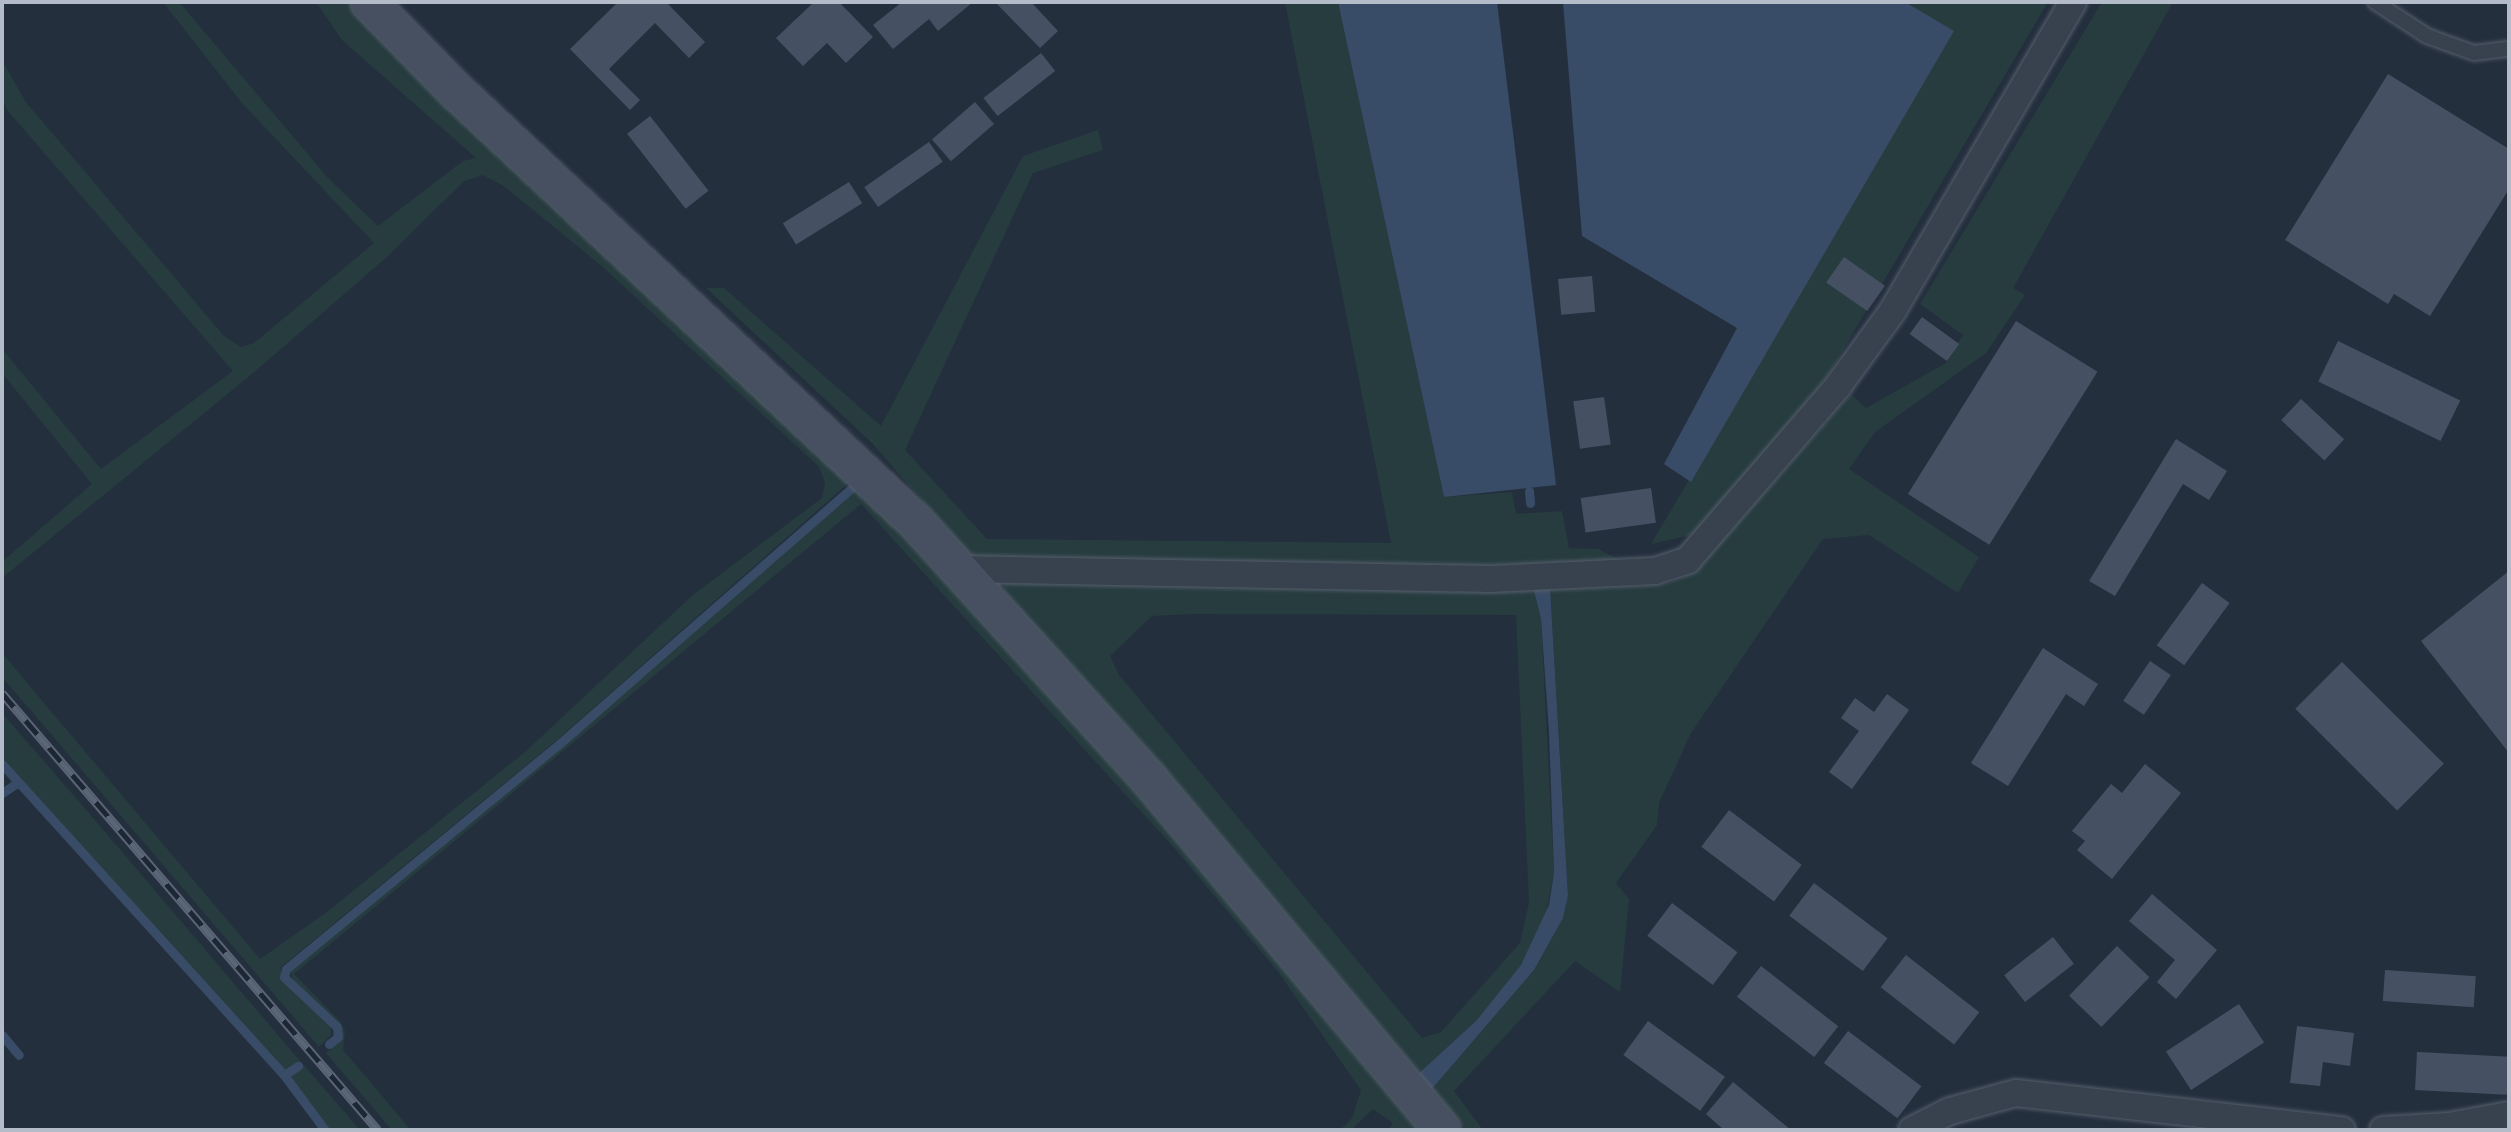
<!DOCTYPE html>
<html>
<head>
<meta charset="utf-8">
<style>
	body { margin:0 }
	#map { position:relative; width:2511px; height:1132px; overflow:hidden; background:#242f3e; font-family:"Noto Sans",sans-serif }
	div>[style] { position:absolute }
	.green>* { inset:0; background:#263c3f }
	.water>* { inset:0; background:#394c67 }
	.stream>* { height:9px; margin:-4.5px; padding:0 4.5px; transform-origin:4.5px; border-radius:4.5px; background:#394c67 }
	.building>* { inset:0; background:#455162; transform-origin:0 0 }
	.roads { filter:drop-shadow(0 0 2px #565f6c) drop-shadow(0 0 2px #565f6c) }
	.lane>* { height:14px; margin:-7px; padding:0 7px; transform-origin:7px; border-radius:7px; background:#38414e }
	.street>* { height:26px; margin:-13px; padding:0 13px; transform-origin:13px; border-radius:13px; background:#38414e }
	.secondary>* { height:36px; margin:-18px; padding:0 18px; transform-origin:18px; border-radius:18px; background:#465061 }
	.rail>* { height:9px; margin-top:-4.5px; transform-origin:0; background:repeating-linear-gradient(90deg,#1d2633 0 18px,#5a6575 0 36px); box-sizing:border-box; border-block:2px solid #5a6575 }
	span { translate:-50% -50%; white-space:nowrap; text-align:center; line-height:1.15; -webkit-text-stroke:6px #1d2633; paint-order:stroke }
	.frame { position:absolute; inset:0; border:4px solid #b4bcc9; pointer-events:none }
</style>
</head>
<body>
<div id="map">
	<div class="green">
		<i style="clip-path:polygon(163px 2px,179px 2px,329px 179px,378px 226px,463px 161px,476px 158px,342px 40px,316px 2px,356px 2px,853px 479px,558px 739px,281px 967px,281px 980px,331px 1027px,331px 1035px,319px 1047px,2px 677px,2px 653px,260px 959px,327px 912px,525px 752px,693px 595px,822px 498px,825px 483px,819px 467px,604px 268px,504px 186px,483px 175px,464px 181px,387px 257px,252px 374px,2px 578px,2px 562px,92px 484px,2px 373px,2px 349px,101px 469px,233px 371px,7px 110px,2px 98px,2px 60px,25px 101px,224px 336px,241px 347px,254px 343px,374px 243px,241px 102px)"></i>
		<i style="clip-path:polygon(1285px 2px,1338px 2px,1444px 497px,1512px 492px,1516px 514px,1562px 511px,1569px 548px,1598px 549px,1634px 567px,984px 561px,966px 552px,872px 443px,706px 288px,724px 288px,881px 426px,1023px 156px,1098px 130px,1103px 150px,1033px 173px,905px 450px,987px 539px,1391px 543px)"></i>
		<i style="clip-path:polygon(1905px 2px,2048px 2px,1829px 374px,1724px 504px,1692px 535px,1651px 544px,1953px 32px)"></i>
		<i style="clip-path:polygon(2102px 2px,2173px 2px,2013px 288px,2025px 295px,1986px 353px,1875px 432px,1849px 469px,1979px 557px,1958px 593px,1869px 535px,1823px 539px,1691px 733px,1659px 803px,1657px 825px,1616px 883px,1629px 899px,1620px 992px,1575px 961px,1454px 1091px,1483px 1130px,1466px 1130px,1431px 1090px,1534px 970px,1563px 918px,1568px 896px,1550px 587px,1641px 586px,1669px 583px,1693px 573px,1851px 394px,1866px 408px,1946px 363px,1963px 335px,1920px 304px)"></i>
		<i style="clip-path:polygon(860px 487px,1099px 743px,1422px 1130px,1388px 1130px,1393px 1123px,1373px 1109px,1351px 1130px,1340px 1130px,1352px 1118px,1361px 1090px,1278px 972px,1175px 849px,861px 504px,294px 974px,340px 1021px,345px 1031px,343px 1050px,411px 1130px,392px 1130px,326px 1053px,341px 1039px,341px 1027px,293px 981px,290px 969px,573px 738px)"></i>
		<i style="clip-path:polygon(evenodd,1005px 580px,1533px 587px,1541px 619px,1554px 873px,1544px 923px,1521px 965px,1476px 1021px,1418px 1074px,1004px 591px,1005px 580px,1191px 614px,1516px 615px,1529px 903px,1520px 943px,1441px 1032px,1422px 1038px,1119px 675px,1110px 656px,1152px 616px,1191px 614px)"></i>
		<i style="clip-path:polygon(2px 713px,95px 820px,301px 1062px,284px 1073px,18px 781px,2px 760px)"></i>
		<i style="clip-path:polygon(303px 1064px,360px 1130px,328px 1130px,305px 1104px,286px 1075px)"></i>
	</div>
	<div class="water">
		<i style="clip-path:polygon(1338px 2px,1497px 2px,1556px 485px,1444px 497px)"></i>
		<i style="clip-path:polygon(1563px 2px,1905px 2px,1954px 31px,1691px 482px,1664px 464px,1737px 328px,1582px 236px)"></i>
		<i style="clip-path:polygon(1533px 587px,1550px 587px,1568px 896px,1563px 918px,1534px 970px,1431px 1090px,1418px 1074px,1476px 1021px,1521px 965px,1549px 905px,1554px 873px,1549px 731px,1541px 619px)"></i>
	</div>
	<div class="stream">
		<i style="left:1529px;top:491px;width:12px;rotate:85deg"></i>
		<i style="left:2px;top:764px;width:420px;rotate:47.8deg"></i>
		<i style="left:284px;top:1075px;width:69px;rotate:53.3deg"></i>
		<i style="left:2px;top:793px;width:18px;rotate:-34deg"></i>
		<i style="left:2px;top:1035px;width:26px;rotate:50deg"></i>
		<i style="left:329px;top:1044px;width:11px;rotate:-38deg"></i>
		<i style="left:338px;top:1037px;width:10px;rotate:-96deg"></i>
		<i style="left:337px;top:1027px;width:73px;rotate:-136.7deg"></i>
		<i style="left:284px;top:977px;width:8px;rotate:-76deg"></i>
		<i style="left:286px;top:969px;width:352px;rotate:-39.5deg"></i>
		<i style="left:558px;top:745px;width:392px;rotate:-41.2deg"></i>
		<i style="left:284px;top:1075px;width:17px;rotate:-33deg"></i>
	</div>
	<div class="building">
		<i style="clip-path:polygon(618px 2px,666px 2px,705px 42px,689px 58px,655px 23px,609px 69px,640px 100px,630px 110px,570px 49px)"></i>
		<i style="clip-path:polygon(814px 2px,839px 2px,873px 37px,846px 63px,827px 43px,803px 66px,776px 38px)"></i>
		<i style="clip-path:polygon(902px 2px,973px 2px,938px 31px,929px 19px,893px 49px,873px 25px)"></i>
		<i style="clip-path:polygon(995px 2px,1031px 2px,1058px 31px,1040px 48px)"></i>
		<i style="left:1041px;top:53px;width:23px;height:73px;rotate:52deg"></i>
		<i style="clip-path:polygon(2388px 74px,2509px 149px,2509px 189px,2430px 316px,2394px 294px,2388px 304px,2285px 240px)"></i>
		<i style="left:975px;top:102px;width:29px;height:57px;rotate:49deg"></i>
		<i style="left:650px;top:116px;width:95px;height:29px;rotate:52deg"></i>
		<i style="left:929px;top:142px;width:24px;height:79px;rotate:55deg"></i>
		<i style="left:849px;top:182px;width:25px;height:78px;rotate:58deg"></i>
		<i style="left:1844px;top:257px;width:50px;height:31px;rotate:35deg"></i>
		<i style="left:1592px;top:276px;width:36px;height:34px;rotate:85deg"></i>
		<i style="left:1922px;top:317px;width:46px;height:21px;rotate:36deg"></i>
		<i style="left:2016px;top:321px;width:96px;height:204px;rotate:32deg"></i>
		<i style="left:2338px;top:341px;width:136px;height:45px;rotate:26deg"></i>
		<i style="left:1604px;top:397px;width:48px;height:31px;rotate:82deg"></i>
		<i style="left:2301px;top:399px;width:59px;height:29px;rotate:43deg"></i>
		<i style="clip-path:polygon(2176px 439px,2227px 471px,2209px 500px,2183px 484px,2115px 596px,2089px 581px)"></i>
		<i style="left:1651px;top:488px;width:35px;height:71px;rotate:82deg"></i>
		<i style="clip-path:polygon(2509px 571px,2509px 753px,2421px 641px)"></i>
		<i style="left:2202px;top:583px;width:34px;height:77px;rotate:36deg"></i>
		<i style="clip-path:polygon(2043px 648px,2098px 684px,2084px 706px,2066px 694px,2008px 786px,1971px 763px)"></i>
		<i style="left:2150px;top:661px;width:25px;height:48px;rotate:34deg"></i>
		<i style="left:2342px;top:662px;width:144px;height:66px;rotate:45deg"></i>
		<i style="clip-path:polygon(1887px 694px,1909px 710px,1852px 789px,1829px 772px,1859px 731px,1841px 718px,1855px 698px,1874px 712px)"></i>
		<i style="clip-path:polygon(2145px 764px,2181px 793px,2112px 879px,2077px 850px,2085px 841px,2072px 831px,2111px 784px,2122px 793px)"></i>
		<i style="left:1729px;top:810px;width:91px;height:46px;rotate:37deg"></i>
		<i style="left:1814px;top:883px;width:92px;height:41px;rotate:37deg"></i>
		<i style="clip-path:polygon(2152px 894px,2217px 950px,2176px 999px,2157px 982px,2175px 960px,2129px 921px)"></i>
		<i style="left:1672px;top:903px;width:82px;height:41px;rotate:37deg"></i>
		<i style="left:2053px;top:937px;width:34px;height:62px;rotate:52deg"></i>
		<i style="left:2117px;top:946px;width:45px;height:69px;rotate:44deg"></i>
		<i style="left:1906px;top:955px;width:93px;height:41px;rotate:38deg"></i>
		<i style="left:1761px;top:966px;width:98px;height:39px;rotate:38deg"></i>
		<i style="left:2385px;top:970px;width:91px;height:31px;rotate:4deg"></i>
		<i style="left:2239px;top:1004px;width:46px;height:87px;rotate:57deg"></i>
		<i style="left:1648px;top:1021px;width:95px;height:42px;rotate:36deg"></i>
		<i style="clip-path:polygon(2297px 1026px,2354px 1033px,2350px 1066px,2323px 1062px,2320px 1086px,2290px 1083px)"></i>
		<i style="left:1848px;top:1031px;width:92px;height:40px;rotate:37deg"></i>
		<i style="left:2417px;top:1052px;width:92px;height:38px;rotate:3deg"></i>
		<i style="clip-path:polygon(1733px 1082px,1791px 1130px,1724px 1130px,1706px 1114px)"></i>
	</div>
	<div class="roads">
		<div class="lane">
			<i style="left:2375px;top:2px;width:62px;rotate:33.2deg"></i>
			<i style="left:2427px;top:36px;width:50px;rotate:19.9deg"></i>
			<i style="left:2474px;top:53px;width:35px;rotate:-7deg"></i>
		</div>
		<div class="street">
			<i style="left:959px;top:569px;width:532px;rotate:1.08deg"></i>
			<i style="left:1491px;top:579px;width:164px;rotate:-2.8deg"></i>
			<i style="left:1655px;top:571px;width:35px;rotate:-18deg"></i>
			<i style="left:1688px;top:560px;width:230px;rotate:-49.2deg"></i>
			<i style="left:1838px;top:386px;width:92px;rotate:-53.9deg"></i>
			<i style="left:1892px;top:312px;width:359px;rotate:-59.7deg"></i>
			<i style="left:1912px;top:1130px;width:42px;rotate:-26.6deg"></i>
			<i style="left:1950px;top:1111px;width:68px;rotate:-15.3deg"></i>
			<i style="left:2016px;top:1093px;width:328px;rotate:6.5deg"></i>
			<i style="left:2383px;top:1130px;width:66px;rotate:-3.5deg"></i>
			<i style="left:2449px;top:1126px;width:61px;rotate:-10.4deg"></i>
		</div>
		<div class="secondary">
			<i style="left:369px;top:2px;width:123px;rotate:45.7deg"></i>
			<i style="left:455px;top:90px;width:632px;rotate:43.14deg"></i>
			<i style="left:916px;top:522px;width:347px;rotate:47.8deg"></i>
			<i style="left:1149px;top:779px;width:457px;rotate:50.1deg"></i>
		</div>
	</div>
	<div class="rail">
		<i style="left:2px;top:693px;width:576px;rotate:49.29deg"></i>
	</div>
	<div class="frame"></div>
</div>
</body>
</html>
